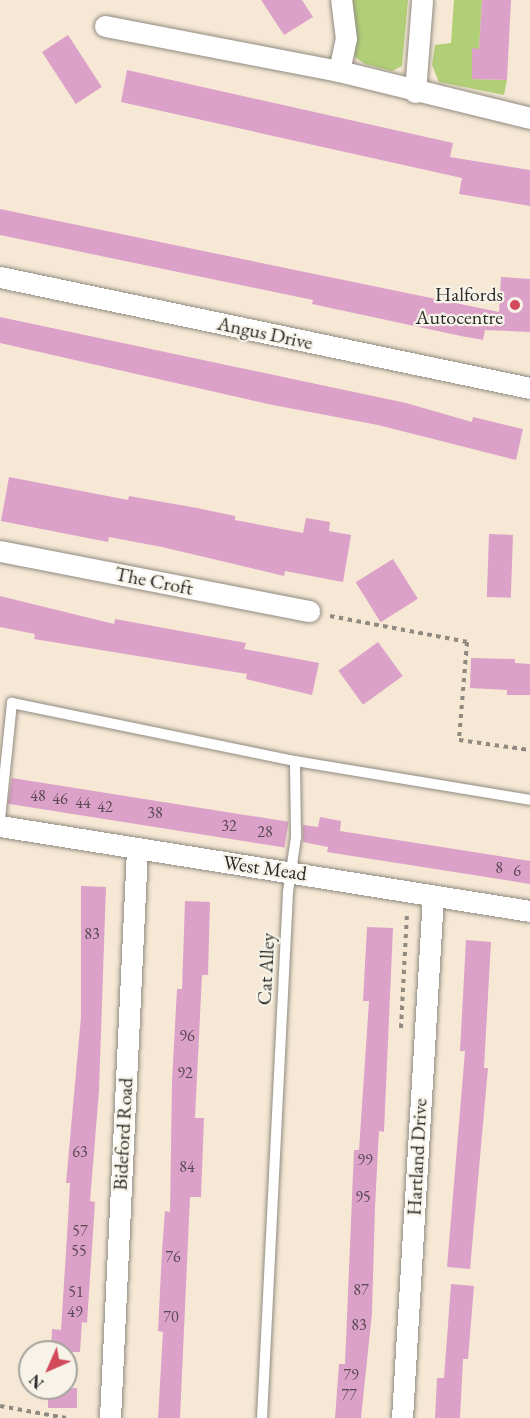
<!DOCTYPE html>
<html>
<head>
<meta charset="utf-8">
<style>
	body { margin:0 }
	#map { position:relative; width:530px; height:1418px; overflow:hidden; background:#f6e8d5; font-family:"EB Garamond",serif }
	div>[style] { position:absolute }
	.green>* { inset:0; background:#b1cf76 }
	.building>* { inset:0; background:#dca1c8; transform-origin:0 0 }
	.path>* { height:4px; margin-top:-2px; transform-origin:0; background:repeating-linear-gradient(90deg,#908a80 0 4.5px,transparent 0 9px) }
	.roads { filter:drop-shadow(0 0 2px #908a80) drop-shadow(0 0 2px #908a80) }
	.service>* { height:10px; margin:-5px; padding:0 5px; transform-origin:5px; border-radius:5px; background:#fff }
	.minor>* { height:21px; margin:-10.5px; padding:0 10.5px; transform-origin:10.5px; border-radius:10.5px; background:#fff }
	.dots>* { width:16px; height:16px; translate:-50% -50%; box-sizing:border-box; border:3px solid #f7f3e8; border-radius:50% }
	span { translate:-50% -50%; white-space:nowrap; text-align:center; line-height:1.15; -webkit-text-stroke:4.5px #f7f3e8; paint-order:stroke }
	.number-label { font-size:16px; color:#574852 }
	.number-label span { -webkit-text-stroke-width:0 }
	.poi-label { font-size:20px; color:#2b2b2b }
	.right { translate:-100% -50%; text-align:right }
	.street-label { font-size:20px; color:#2b2b2b }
	.north { position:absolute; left:18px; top:1340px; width:60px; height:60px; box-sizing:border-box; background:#f7f3e8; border:2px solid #a5a39c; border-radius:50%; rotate:225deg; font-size:16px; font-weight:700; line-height:24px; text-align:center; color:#2b2b2b }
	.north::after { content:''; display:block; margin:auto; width:21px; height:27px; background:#d1495b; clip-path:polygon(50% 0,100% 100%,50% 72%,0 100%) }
</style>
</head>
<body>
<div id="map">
	<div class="green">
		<i style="clip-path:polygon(350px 0,408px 0,402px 66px,392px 71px,365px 64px,355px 57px)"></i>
		<i style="clip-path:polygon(454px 0,482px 0,479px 49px,472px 49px,472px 79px,507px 80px,504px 95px,439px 82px,432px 65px,435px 45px,451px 43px)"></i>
	</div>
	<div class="building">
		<i style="clip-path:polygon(261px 0,302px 0,313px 17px,284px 35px)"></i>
		<i style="clip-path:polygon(482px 0,511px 0,507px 80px,472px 79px,472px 48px,479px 49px)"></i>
		<i style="left:68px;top:35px;width:62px;height:31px;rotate:57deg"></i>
		<i style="clip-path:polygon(127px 70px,453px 143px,450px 157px,530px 170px,530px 206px,459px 194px,462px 178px,121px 102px)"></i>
		<i style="clip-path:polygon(0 209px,499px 312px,501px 277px,530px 279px,530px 332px,485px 330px,483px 340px,461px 336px,312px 304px,313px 300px,0 235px)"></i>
		<i style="clip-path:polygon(0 317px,406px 403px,472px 422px,473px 417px,523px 429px,516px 460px,378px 425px,268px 404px,0 343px)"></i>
		<i style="clip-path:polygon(9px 477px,128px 500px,129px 496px,197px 508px,235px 516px,235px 520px,303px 533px,306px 518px,330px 522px,329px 531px,351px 535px,343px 582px,285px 571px,284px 576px,162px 547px,109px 537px,108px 542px,1px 521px)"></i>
		<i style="left:489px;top:534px;width:24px;height:63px;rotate:2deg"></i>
		<i style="left:393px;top:559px;width:47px;height:44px;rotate:58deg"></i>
		<i style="clip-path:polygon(0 596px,114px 624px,115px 619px,246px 643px,244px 649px,319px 663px,312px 695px,246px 679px,247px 674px,34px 639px,35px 634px,0 627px)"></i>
		<i style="left:378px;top:642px;width:42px;height:49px;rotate:54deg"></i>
		<i style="clip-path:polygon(471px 658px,515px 659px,515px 663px,530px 664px,530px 695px,507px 695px,507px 690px,470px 688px)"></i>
		<i style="left:12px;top:778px;width:280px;height:26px;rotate:9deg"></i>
		<i style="clip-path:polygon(320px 817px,341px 821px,340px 831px,530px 861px,530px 884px,327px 852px,328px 847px,303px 842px,303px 825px,318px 827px)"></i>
		<i style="clip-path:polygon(81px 886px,106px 887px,99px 1091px,90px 1201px,95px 1202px,87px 1323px,82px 1322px,80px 1352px,51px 1352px,52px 1329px,61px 1330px,68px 1220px,70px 1183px,66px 1183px,81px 1017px)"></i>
		<i style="clip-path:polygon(185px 901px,210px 902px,208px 975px,202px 975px,195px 1118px,204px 1118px,201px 1197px,190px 1197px,180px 1418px,158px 1418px,163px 1332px,158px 1331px,162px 1251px,165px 1211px,170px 1212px,172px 1081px,177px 989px,182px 989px)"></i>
		<i style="clip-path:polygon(367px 927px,393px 928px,384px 1132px,379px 1131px,375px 1207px,372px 1313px,361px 1418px,335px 1418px,339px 1364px,345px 1364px,354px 1150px,359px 1150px,369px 1001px,363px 1001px)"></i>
		<i style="clip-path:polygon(466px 940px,491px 942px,484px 1068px,488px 1068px,470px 1269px,447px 1267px,465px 1051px,460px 1051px)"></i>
		<i style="clip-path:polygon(451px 1284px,474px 1286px,468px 1359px,463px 1359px,460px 1418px,435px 1418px,437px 1378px,444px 1378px)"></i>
		<i style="left:48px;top:1388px;width:29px;height:20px"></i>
	</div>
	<div class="path">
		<i style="left:330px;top:616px;width:139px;rotate:10.7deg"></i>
		<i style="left:467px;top:642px;width:98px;rotate:94.7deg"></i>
		<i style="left:459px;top:740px;width:72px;rotate:8deg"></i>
		<i style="left:401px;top:1028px;width:115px;rotate:-87deg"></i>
		<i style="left:0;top:1406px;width:67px;rotate:10.3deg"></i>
	</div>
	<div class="roads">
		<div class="service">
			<i style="left:0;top:819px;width:117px;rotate:-84.1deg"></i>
			<i style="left:12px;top:703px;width:289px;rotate:11.6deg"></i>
			<i style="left:262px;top:1418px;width:527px;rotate:-87.17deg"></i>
			<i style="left:288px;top:892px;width:56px;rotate:-81.7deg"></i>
			<i style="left:296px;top:837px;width:76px;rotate:-90.8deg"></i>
			<i style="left:295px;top:761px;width:238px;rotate:9.4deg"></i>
		</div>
		<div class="minor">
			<i style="left:105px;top:26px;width:238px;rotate:10.9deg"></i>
			<i style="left:339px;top:71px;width:33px;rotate:-78deg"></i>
			<i style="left:346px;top:39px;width:39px;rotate:-97deg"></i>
			<i style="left:339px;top:71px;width:197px;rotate:13.8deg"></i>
			<i style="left:415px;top:92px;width:92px;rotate:-85.6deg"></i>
			<i style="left:0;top:277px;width:541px;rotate:11.83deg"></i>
			<i style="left:0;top:551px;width:315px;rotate:11deg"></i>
			<i style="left:0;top:826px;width:537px;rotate:9.11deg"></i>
			<i style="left:110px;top:1418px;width:569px;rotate:-87.28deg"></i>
			<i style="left:402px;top:1418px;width:523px;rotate:-86.6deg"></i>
		</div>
	</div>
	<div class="dots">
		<i style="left:515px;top:305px;background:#d1495b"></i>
	</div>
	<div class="number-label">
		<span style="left:38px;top:796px">48</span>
		<span style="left:60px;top:799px">46</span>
		<span style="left:83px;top:803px">44</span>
		<span style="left:105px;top:807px">42</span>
		<span style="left:155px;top:813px">38</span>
		<span style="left:229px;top:826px">32</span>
		<span style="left:265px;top:832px">28</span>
		<span style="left:499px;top:868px">8</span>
		<span style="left:517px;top:871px">6</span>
		<span style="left:92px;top:934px">83</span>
		<span style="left:187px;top:1036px">96</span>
		<span style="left:185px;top:1073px">92</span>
		<span style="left:80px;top:1152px">63</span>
		<span style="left:365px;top:1160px">99</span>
		<span style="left:187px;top:1167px">84</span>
		<span style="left:363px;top:1197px">95</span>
		<span style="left:80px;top:1231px">57</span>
		<span style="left:79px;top:1251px">55</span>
		<span style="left:173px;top:1257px">76</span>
		<span style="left:361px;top:1290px">87</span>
		<span style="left:76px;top:1292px">51</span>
		<span style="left:75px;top:1312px">49</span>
		<span style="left:171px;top:1317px">70</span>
		<span style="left:359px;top:1325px">83</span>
		<span style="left:351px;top:1375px">79</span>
		<span style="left:349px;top:1395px">77</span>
	</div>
	<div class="poi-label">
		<span class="right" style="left:503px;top:306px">Halfords<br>Autocentre</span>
	</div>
	<div class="street-label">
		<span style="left:265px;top:333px;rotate:12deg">Angus Drive</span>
		<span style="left:154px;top:581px;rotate:11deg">The Croft</span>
		<span style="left:265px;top:868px;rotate:8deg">West Mead</span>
		<span style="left:266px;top:969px;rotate:-87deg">Cat Alley</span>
		<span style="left:123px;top:1134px;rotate:-87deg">Bideford Road</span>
		<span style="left:417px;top:1157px;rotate:-87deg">Hartland Drive</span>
	</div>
	<div class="north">N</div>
</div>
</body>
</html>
